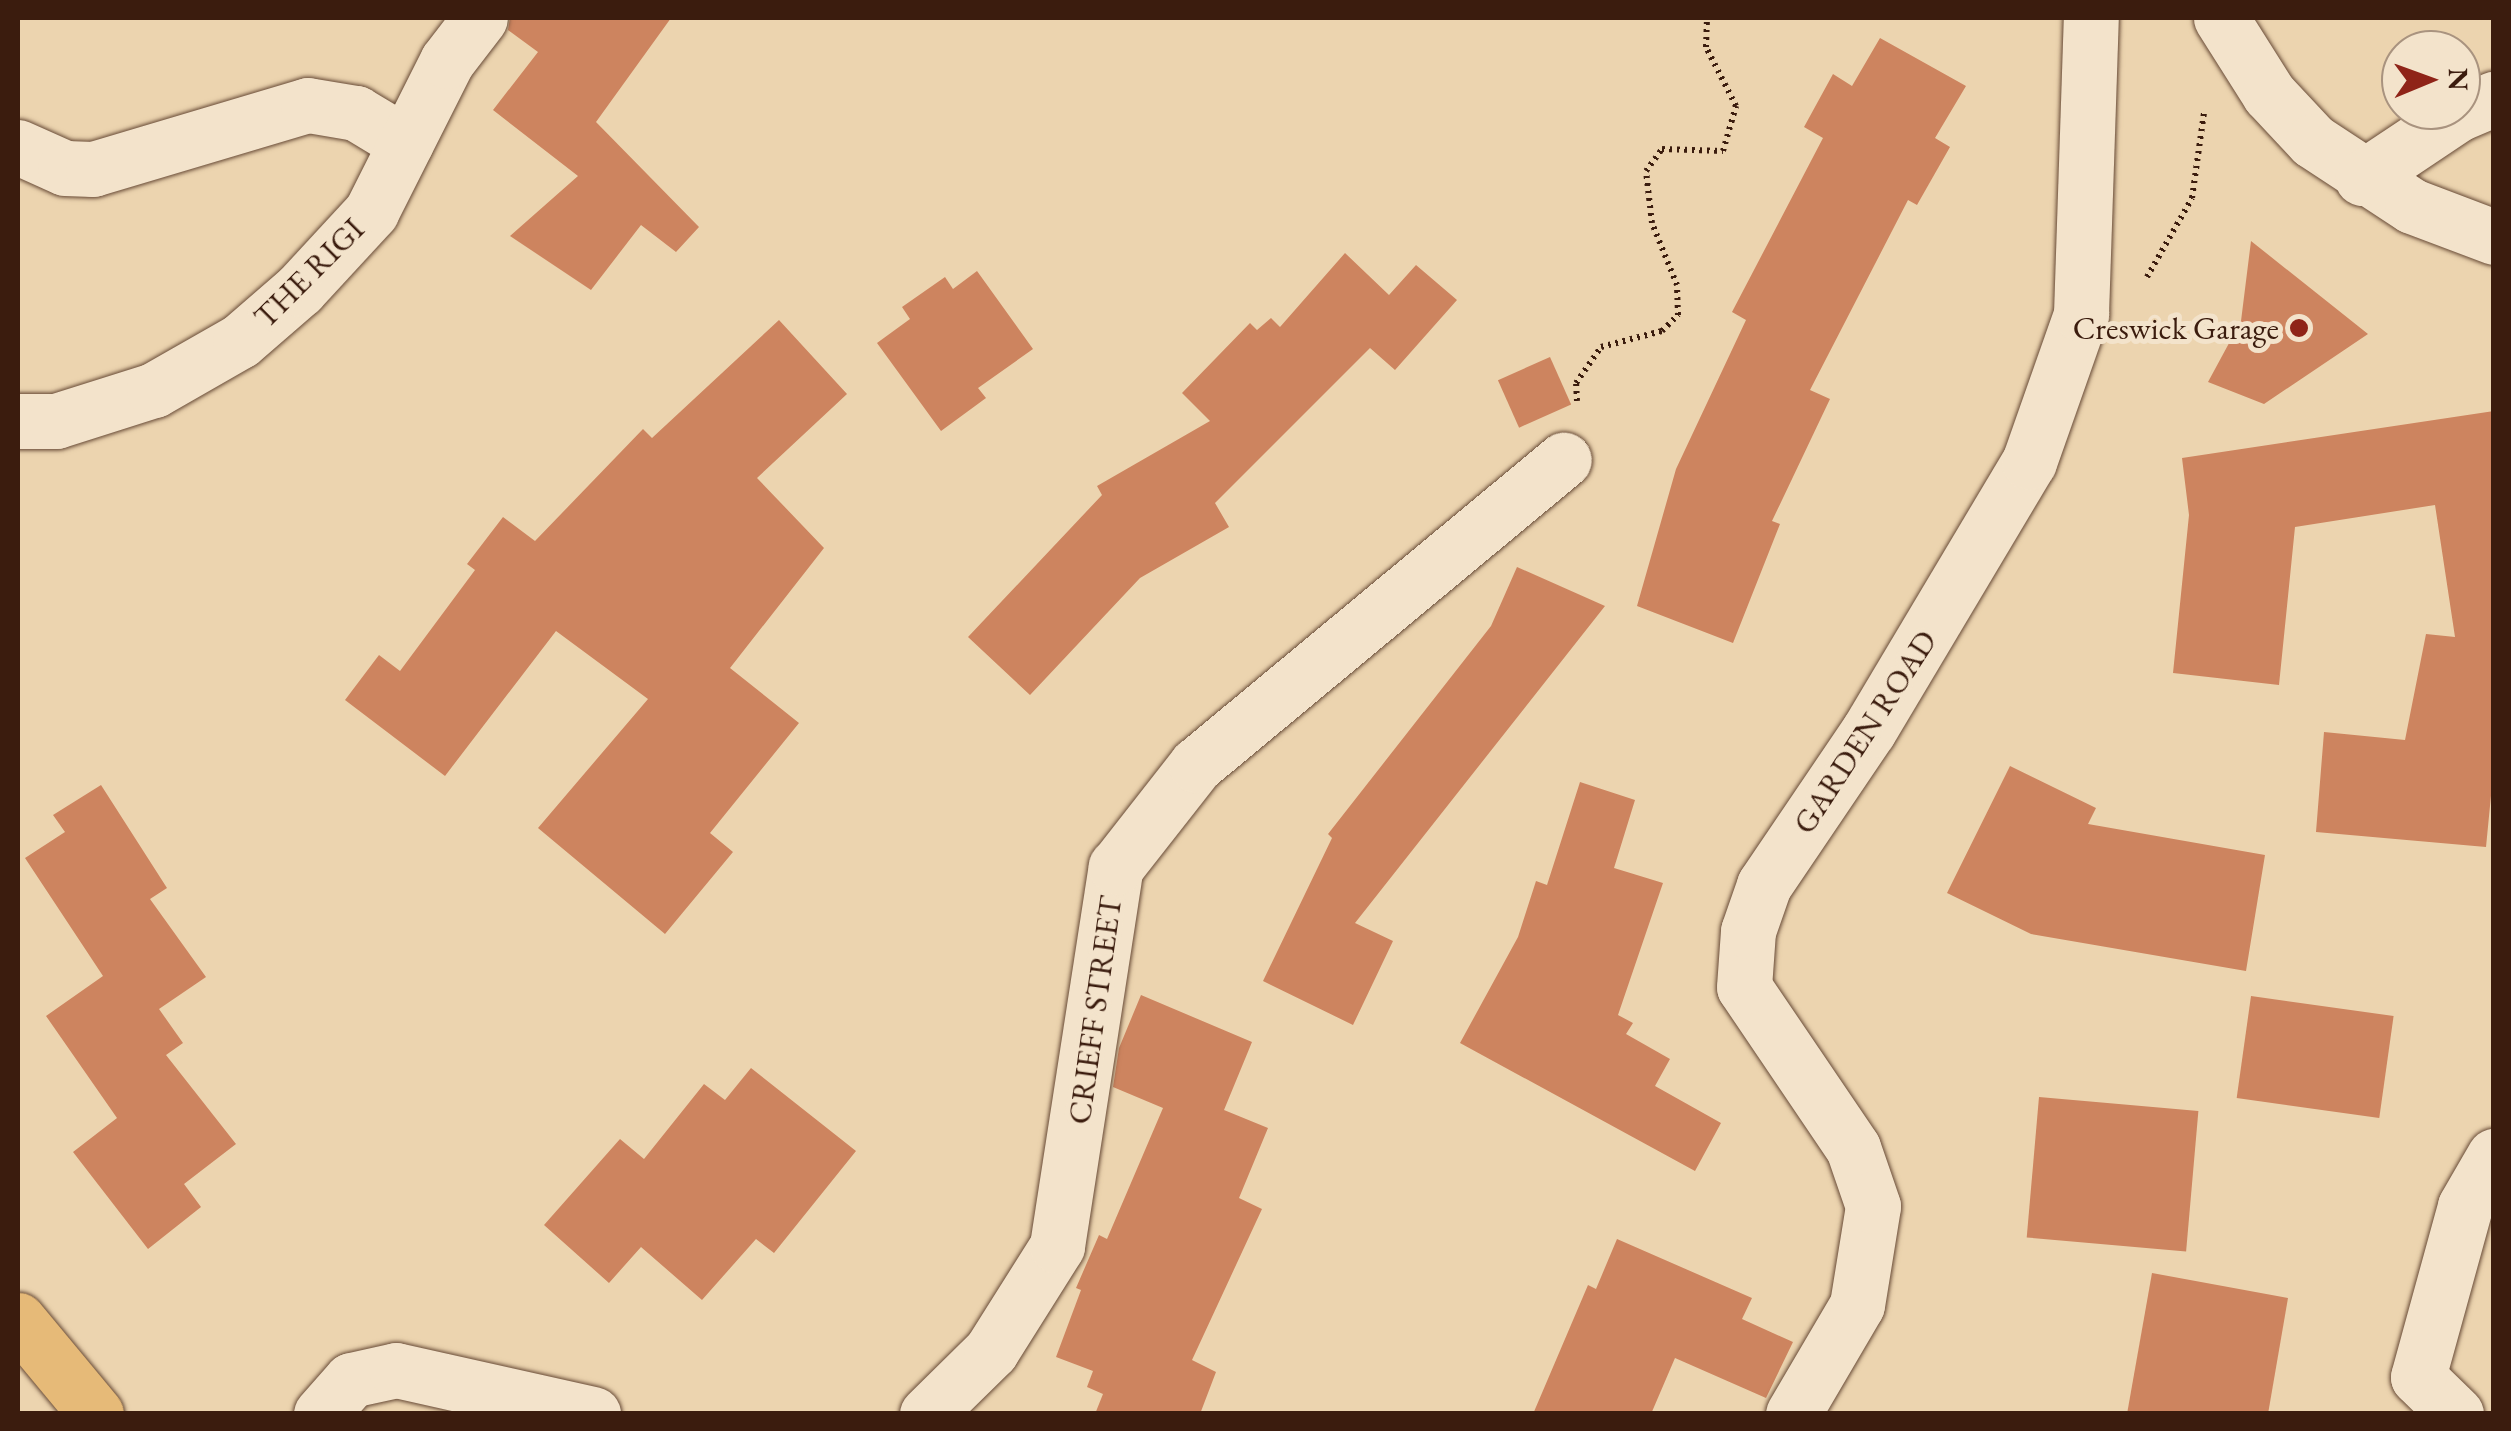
<!DOCTYPE html>
<html>
<head>
<meta charset="utf-8">
<style>
	body { margin:0 }
	#map { position:relative; width:2511px; height:1431px; overflow:hidden; background:#ecd4af; font-family:"EB Garamond",serif }
	div>[style] { position:absolute }
	.building>* { inset:0; background:#cd845f; transform-origin:0 0 }
	.path>* { height:6px; margin-top:-3px; transform-origin:0; background:repeating-linear-gradient(90deg,#3b1c0e 0 2.5px,transparent 0 7.5px) }
	.roads { filter:drop-shadow(0 0 2px #674a36) drop-shadow(0 0 2px #674a36) }
	.minor>* { height:55px; margin:-27.5px; padding:0 27.5px; transform-origin:27.5px; border-radius:27.5px; background:#f3e3cb }
	.major>* { height:55px; margin:-27.5px; padding:0 27.5px; transform-origin:27.5px; border-radius:27.5px; background:#e6ba78 }
	.dots>* { width:28px; height:28px; translate:-50% -50%; box-sizing:border-box; border:5px solid #f3e3cb; border-radius:50% }
	span { translate:-50% -50%; white-space:nowrap; text-align:center; line-height:1.15; -webkit-text-stroke:10px #f3e3cb; paint-order:stroke }
	.street-label { font-size:32px; color:#3b1c0e }
	.poi-label { font-size:32px; color:#3b1c0e }
	.right { translate:-100% -50%; text-align:right }
	.frame { position:absolute; inset:0; border:20px solid #3b1c0e; pointer-events:none }
	.north { position:absolute; left:2381px; top:30px; width:100px; height:100px; box-sizing:border-box; background:#f3e3cb; border:2px solid #a9937f; border-radius:50%; rotate:89deg; font-size:28px; font-weight:700; line-height:40px; text-align:center; color:#3b1c0e }
	.north::after { content:''; display:block; margin:auto; width:35px; height:45px; background:#8f2418; clip-path:polygon(50% 0,100% 100%,50% 72%,0 100%) }
</style>
</head>
<body>
<div id="map">
	<div class="building">
		<i style="clip-path:polygon(510px 18px,671px 18px,596px 122px,699px 227px,676px 252px,641px 225px,591px 290px,510px 236px,578px 176px,493px 110px,538px 52px,508px 30px)"></i>
		<i style="clip-path:polygon(1880px 38px,1966px 86px,1935px 138px,1950px 147px,1917px 205px,1908px 200px,1810px 390px,1830px 399px,1772px 521px,1780px 524px,1733px 643px,1637px 606px,1676px 469px,1746px 320px,1732px 312px,1823px 138px,1804px 127px,1833px 74px,1852px 86px)"></i>
		<i style="clip-path:polygon(2251px 241px,2368px 334px,2264px 404px,2208px 382px,2241px 321px)"></i>
		<i style="clip-path:polygon(1345px 253px,1389px 295px,1416px 265px,1457px 300px,1395px 370px,1370px 348px,1215px 503px,1229px 527px,1140px 578px,1030px 695px,968px 637px,1102px 495px,1097px 486px,1210px 421px,1182px 393px,1250px 323px,1257px 330px,1271px 318px,1280px 327px)"></i>
		<i style="clip-path:polygon(977px 271px,1033px 349px,978px 388px,986px 398px,941px 431px,877px 343px,910px 319px,902px 307px,945px 277px,953px 289px)"></i>
		<i style="clip-path:polygon(779px 320px,847px 394px,757px 478px,824px 548px,730px 668px,799px 723px,710px 833px,733px 852px,665px 934px,538px 828px,648px 699px,556px 631px,445px 776px,345px 700px,379px 655px,400px 671px,475px 570px,467px 564px,503px 517px,535px 541px,643px 429px,652px 438px)"></i>
		<i style="left:1550px;top:357px;width:52px;height:57px;rotate:66deg"></i>
		<i style="clip-path:polygon(2494px 411px,2494px 765px,2486px 847px,2316px 832px,2324px 732px,2405px 740px,2426px 634px,2455px 637px,2435px 505px,2295px 527px,2279px 685px,2173px 673px,2189px 515px,2182px 458px)"></i>
		<i style="clip-path:polygon(1517px 567px,1605px 606px,1355px 923px,1393px 941px,1353px 1025px,1263px 981px,1332px 838px,1328px 834px,1491px 626px)"></i>
		<i style="clip-path:polygon(2010px 766px,2096px 808px,2088px 824px,2265px 855px,2246px 971px,2031px 934px,1947px 893px)"></i>
		<i style="clip-path:polygon(1580px 782px,1635px 800px,1614px 868px,1663px 883px,1618px 1015px,1633px 1023px,1626px 1034px,1670px 1059px,1655px 1086px,1721px 1123px,1695px 1171px,1460px 1043px,1518px 937px,1536px 881px,1547px 885px)"></i>
		<i style="clip-path:polygon(101px 785px,167px 888px,150px 899px,206px 977px,159px 1009px,183px 1043px,166px 1055px,236px 1144px,184px 1184px,201px 1207px,148px 1249px,73px 1152px,117px 1118px,46px 1016px,103px 976px,25px 858px,65px 832px,53px 815px)"></i>
		<i style="clip-path:polygon(1141px 995px,1252px 1042px,1224px 1110px,1268px 1128px,1239px 1198px,1262px 1209px,1192px 1360px,1216px 1372px,1200px 1414px,1095px 1414px,1103px 1394px,1087px 1387px,1093px 1371px,1056px 1357px,1081px 1290px,1076px 1288px,1099px 1235px,1107px 1239px,1163px 1108px,1113px 1087px,1119px 1048px)"></i>
		<i style="left:2251px;top:996px;width:144px;height:103px;rotate:8deg"></i>
		<i style="clip-path:polygon(751px 1068px,856px 1151px,774px 1253px,756px 1239px,702px 1300px,641px 1247px,609px 1283px,544px 1225px,620px 1139px,644px 1159px,704px 1084px,725px 1100px)"></i>
		<i style="left:2039px;top:1097px;width:160px;height:141px;rotate:5deg"></i>
		<i style="clip-path:polygon(1617px 1239px,1752px 1298px,1742px 1319px,1793px 1342px,1766px 1398px,1675px 1358px,1651px 1414px,1533px 1414px,1588px 1285px,1596px 1289px)"></i>
		<i style="clip-path:polygon(2152px 1273px,2288px 1298px,2268px 1414px,2127px 1414px)"></i>
	</div>
	<div class="path">
		<i style="left:2147px;top:277px;width:91px;rotate:-60.3deg"></i>
		<i style="left:2192px;top:198px;width:86px;rotate:-82deg"></i>
		<i style="left:1577px;top:401px;width:18px;rotate:-93deg"></i>
		<i style="left:1576px;top:383px;width:44px;rotate:-55.2deg"></i>
		<i style="left:1601px;top:347px;width:63px;rotate:-14.7deg"></i>
		<i style="left:1662px;top:331px;width:23px;rotate:-45deg"></i>
		<i style="left:1678px;top:315px;width:30px;rotate:-92deg"></i>
		<i style="left:1677px;top:285px;width:67px;rotate:-112deg"></i>
		<i style="left:1652px;top:223px;width:52px;rotate:-96.6deg"></i>
		<i style="left:1646px;top:171px;width:27px;rotate:-54deg"></i>
		<i style="left:1662px;top:149px;width:61px;rotate:1.9deg"></i>
		<i style="left:1723px;top:151px;width:47px;rotate:-73.9deg"></i>
		<i style="left:1736px;top:106px;width:66px;rotate:-117deg"></i>
		<i style="left:1706px;top:47px;width:29px;rotate:-88deg"></i>
	</div>
	<div class="roads">
		<div class="minor">
			<i style="left:2221px;top:18px;width:90px;rotate:57.7deg"></i>
			<i style="left:2269px;top:94px;width:64px;rotate:46.9deg"></i>
			<i style="left:2313px;top:141px;width:118px;rotate:33.3deg"></i>
			<i style="left:2412px;top:206px;width:88px;rotate:20.7deg"></i>
			<i style="left:18px;top:147px;width:51px;rotate:24.1deg"></i>
			<i style="left:65px;top:168px;width:28px;rotate:2deg"></i>
			<i style="left:93px;top:169px;width:224px;rotate:-16.6deg"></i>
			<i style="left:308px;top:105px;width:49px;rotate:9.5deg"></i>
			<i style="left:356px;top:113px;width:58px;rotate:31deg"></i>
			<i style="left:2362px;top:178px;width:115px;rotate:-33.7deg"></i>
			<i style="left:2458px;top:114px;width:39px;rotate:-23deg"></i>
			<i style="left:18px;top:421px;width:38px"></i>
			<i style="left:56px;top:421px;width:103px;rotate:-17.6deg"></i>
			<i style="left:154px;top:390px;width:99px;rotate:-29.7deg"></i>
			<i style="left:240px;top:341px;width:79px;rotate:-40.9deg"></i>
			<i style="left:300px;top:289px;width:105px;rotate:-47.3deg"></i>
			<i style="left:371px;top:212px;width:169px;rotate:-63.3deg"></i>
			<i style="left:447px;top:61px;width:54px;rotate:-52.5deg"></i>
			<i style="left:321px;top:1414px;width:45px;rotate:-48.6deg"></i>
			<i style="left:351px;top:1380px;width:46px;rotate:-12.5deg"></i>
			<i style="left:396px;top:1370px;width:202px;rotate:12.6deg"></i>
			<i style="left:927px;top:1414px;width:90px;rotate:-44.5deg"></i>
			<i style="left:991px;top:1351px;width:124px;rotate:-57.8deg"></i>
			<i style="left:1057px;top:1246px;width:384px;rotate:-81.2deg"></i>
			<i style="left:1116px;top:867px;width:130px;rotate:-51.9deg"></i>
			<i style="left:1196px;top:765px;width:478px;rotate:-39.7deg"></i>
			<i style="left:1793px;top:1414px;width:126px;rotate:-59.6deg"></i>
			<i style="left:1857px;top:1305px;width:100px;rotate:-80.8deg"></i>
			<i style="left:1873px;top:1206px;width:61px;rotate:-109deg"></i>
			<i style="left:1853px;top:1148px;width:194px;rotate:-124.1deg"></i>
			<i style="left:1744px;top:987px;width:56px;rotate:-85.9deg"></i>
			<i style="left:1748px;top:931px;width:49px;rotate:-70.8deg"></i>
			<i style="left:1764px;top:885px;width:187px;rotate:-55.9deg"></i>
			<i style="left:1869px;top:730px;width:312px;rotate:-59.2deg"></i>
			<i style="left:2029px;top:462px;width:157px;rotate:-70.6deg"></i>
			<i style="left:2081px;top:314px;width:296px;rotate:-88.1deg"></i>
			<i style="left:2456px;top:1414px;width:53px;rotate:-135.8deg"></i>
			<i style="left:2418px;top:1377px;width:177px;rotate:-74.6deg"></i>
			<i style="left:2465px;top:1206px;width:58px;rotate:-59.9deg"></i>
		</div>
		<div class="major">
			<i style="left:18px;top:1320px;width:122px;rotate:50.3deg"></i>
		</div>
	</div>
	<div class="dots">
		<i style="left:2299px;top:328px;background:#8f2418"></i>
	</div>
	<div class="street-label">
		<span style="left:309px;top:273px;rotate:-45deg">THE RIGI</span>
		<span style="left:1865px;top:732px;rotate:-57deg">GARDEN ROAD</span>
		<span style="left:1095px;top:1010px;rotate:-82deg">CRIEFF STREET</span>
	</div>
	<div class="poi-label">
		<span class="right" style="left:2279px;top:328px">Creswick Garage</span>
	</div>
	<div class="frame"></div>
	<div class="north">N</div>
</div>
</body>
</html>
